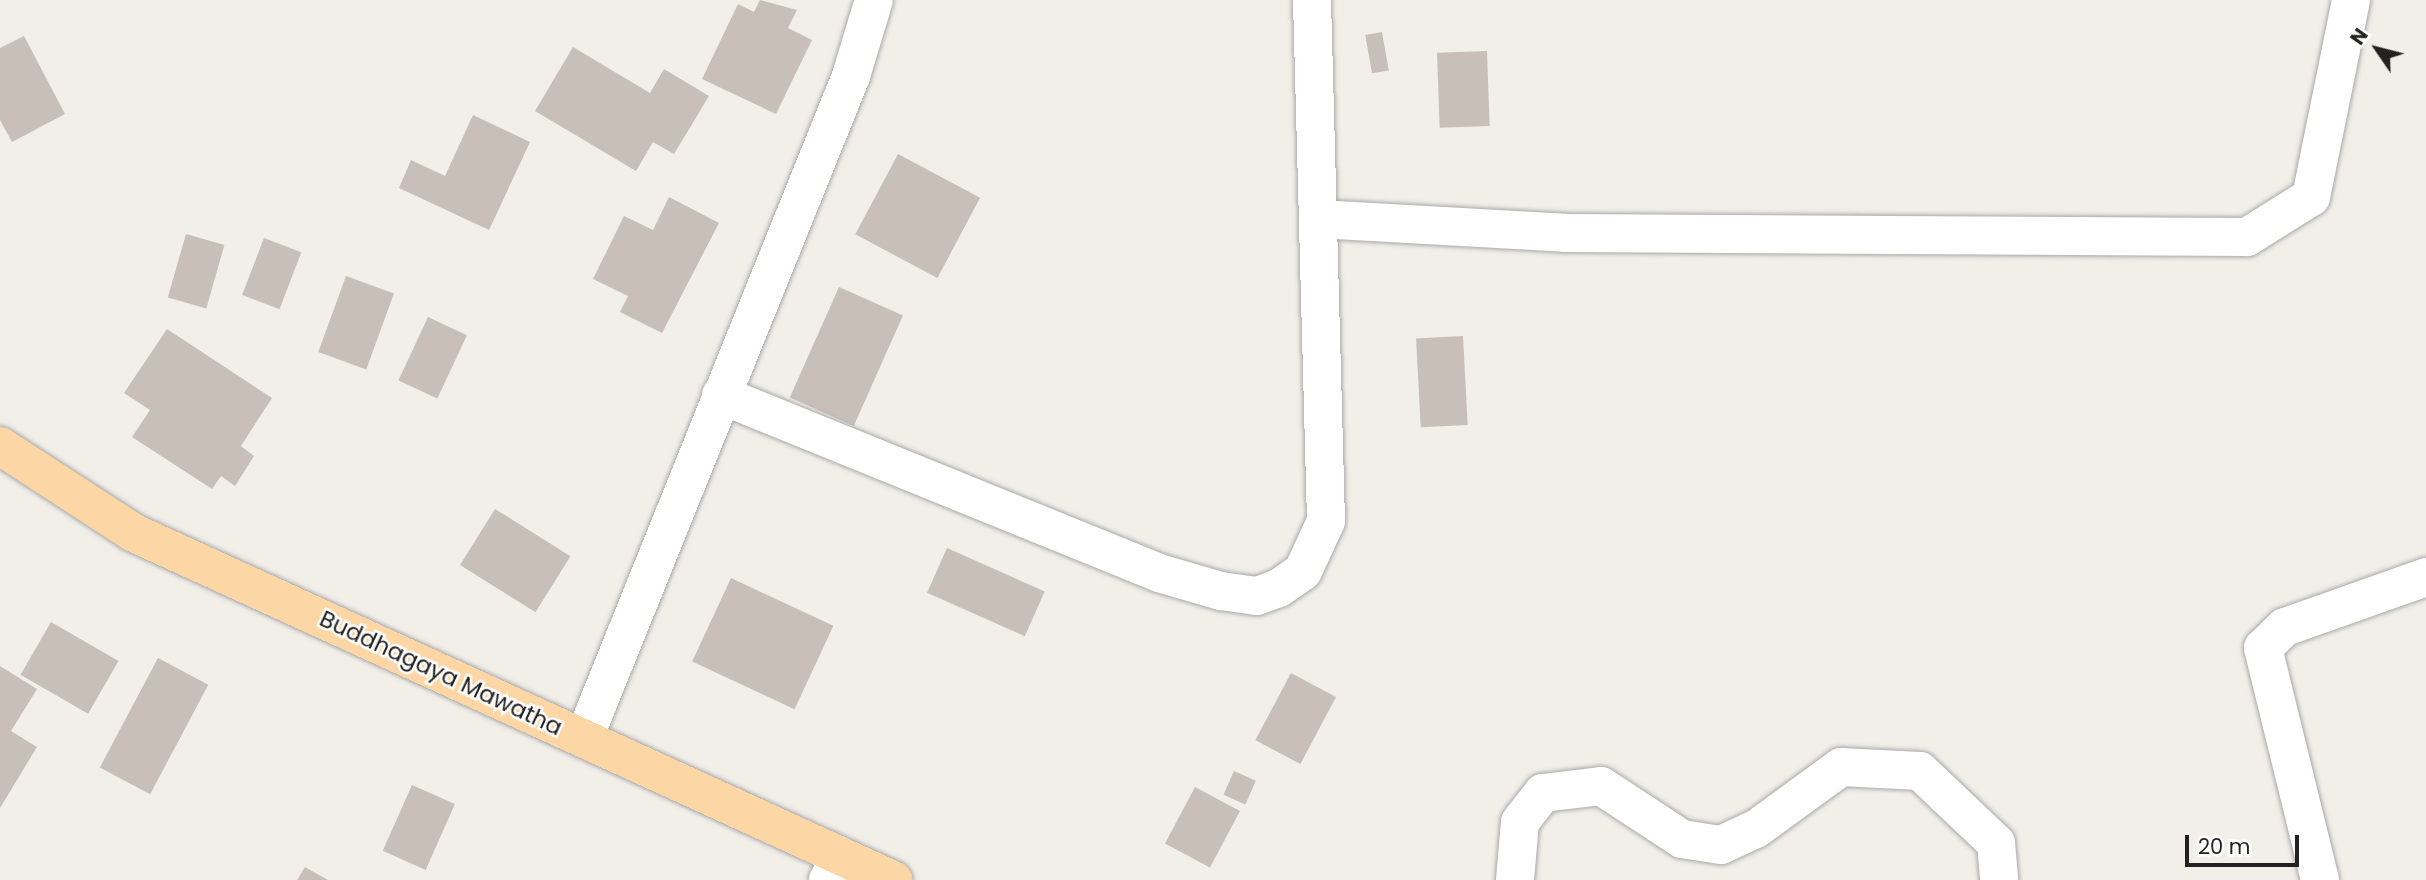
<!DOCTYPE html>
<html>
<head>
<meta charset="utf-8">
<style>
	body { margin:0 }
	#map { position:relative; width:2426px; height:880px; overflow:hidden; background:#f2efe9; font-family:Poppins,sans-serif }
	div>[style] { position:absolute }
	.building>* { inset:0; background:#c7bfb8; transform-origin:0 0 }
	.roads { filter:drop-shadow(0 0 2px #a9a9a9) drop-shadow(0 0 2px #a9a9a9) }
	.minor>* { height:38px; margin:-19px; padding:0 19px; transform-origin:19px; border-radius:19px; background:#fff }
	.major>* { height:38px; margin:-19px; padding:0 19px; transform-origin:19px; border-radius:19px; background:#fcd6a4 }
	span { translate:-50% -50%; white-space:nowrap; text-align:center; line-height:1.15; -webkit-text-stroke:5px #fff; paint-order:stroke }
	.street-label { font-size:23px; color:#222 }
	.north { position:absolute; left:2342px; top:14px; width:70px; height:70px; -webkit-text-stroke:5px #fff; paint-order:stroke; rotate:305deg; font-size:19px; font-weight:700; line-height:28px; text-align:center; color:#222 }
	.north::after { content:''; display:block; margin:auto; width:24px; height:32px; background:#222; clip-path:polygon(50% 0,100% 100%,50% 72%,0 100%) }
	.scale { position:absolute; left:2185px; top:835px; width:114px; height:32px; box-sizing:border-box; border:4px solid #222; border-top:0; padding-left:9px; font-size:21px; line-height:24px; white-space:nowrap; color:#222; -webkit-text-stroke:5px #fff; paint-order:stroke }
</style>
</head>
<body>
<div id="map">
	<div class="building">
		<i style="clip-path:polygon(760px 0,797px 10px,788px 28px,812px 40px,776px 114px,702px 79px,738px 4px,754px 12px)"></i>
		<i style="left:1382px;top:32px;width:39px;height:17px;rotate:80deg"></i>
		<i style="clip-path:polygon(24px 36px,65px 114px,12px 142px,0 120px,0 48px)"></i>
		<i style="clip-path:polygon(573px 47px,650px 93px,664px 69px,709px 96px,674px 154px,653px 142px,636px 171px,535px 111px)"></i>
		<i style="left:1487px;top:51px;width:75px;height:50px;rotate:88deg"></i>
		<i style="clip-path:polygon(473px 115px,530px 142px,489px 230px,399px 188px,411px 160px,445px 176px)"></i>
		<i style="left:898px;top:154px;width:93px;height:91px;rotate:28deg"></i>
		<i style="clip-path:polygon(669px 197px,719px 223px,662px 333px,620px 312px,628px 296px,593px 279px,624px 216px,653px 230px)"></i>
		<i style="left:186px;top:234px;width:40px;height:66px;rotate:16deg"></i>
		<i style="left:264px;top:238px;width:40px;height:61px;rotate:21deg"></i>
		<i style="left:346px;top:276px;width:51px;height:81px;rotate:20deg"></i>
		<i style="left:839px;top:287px;width:70px;height:121px;rotate:24deg"></i>
		<i style="left:428px;top:317px;width:43px;height:70px;rotate:25deg"></i>
		<i style="clip-path:polygon(167px 329px,272px 398px,241px 446px,254px 456px,235px 486px,221px 476px,212px 489px,132px 437px,150px 410px,124px 393px)"></i>
		<i style="left:1463px;top:336px;width:89px;height:47px;rotate:87deg"></i>
		<i style="left:495px;top:509px;width:89px;height:66px;rotate:32deg"></i>
		<i style="left:947px;top:548px;width:107px;height:49px;rotate:24deg"></i>
		<i style="left:731px;top:578px;width:113px;height:92px;rotate:25deg"></i>
		<i style="left:51px;top:622px;width:78px;height:61px;rotate:30deg"></i>
		<i style="left:158px;top:658px;width:57px;height:124px;rotate:28deg"></i>
		<i style="clip-path:polygon(0 666px,37px 689px,11px 731px,37px 747px,0 808px)"></i>
		<i style="left:1291px;top:673px;width:51px;height:76px;rotate:28deg"></i>
		<i style="left:1234px;top:771px;width:24px;height:26px;rotate:24deg"></i>
		<i style="left:412px;top:785px;width:47px;height:72px;rotate:24deg"></i>
		<i style="left:1195px;top:787px;width:51px;height:64px;rotate:28deg"></i>
		<i style="clip-path:polygon(305px 867px,328px 880px,297px 880px)"></i>
	</div>
	<div class="roads">
		<div class="minor">
			<i style="left:1318px;top:219px;width:247px;rotate:3.2deg"></i>
			<i style="left:1565px;top:233px;width:682px;rotate:0.34deg"></i>
			<i style="left:2247px;top:237px;width:75px;rotate:-32deg"></i>
			<i style="left:2311px;top:197px;width:201px;rotate:-78.5deg"></i>
			<i style="left:721px;top:395px;width:473px;rotate:22.1deg"></i>
			<i style="left:1159px;top:573px;width:65px;rotate:16.2deg"></i>
			<i style="left:1221px;top:591px;width:36px;rotate:8deg"></i>
			<i style="left:1257px;top:596px;width:23px;rotate:-20deg"></i>
			<i style="left:1279px;top:588px;width:29px;rotate:-35deg"></i>
			<i style="left:1303px;top:571px;width:55px;rotate:-65.3deg"></i>
			<i style="left:1326px;top:521px;width:521px;rotate:-91.54deg"></i>
			<i style="left:584px;top:738px;width:714px;rotate:-68.03deg"></i>
			<i style="left:851px;top:76px;width:79px;rotate:-73.2deg"></i>
			<i style="left:828px;top:880px;width:27px;rotate:-62deg"></i>
			<i style="left:1515px;top:880px;width:58px;rotate:-85.1deg"></i>
			<i style="left:1520px;top:822px;width:37px;rotate:-52deg"></i>
			<i style="left:1543px;top:793px;width:58px;rotate:-6.9deg"></i>
			<i style="left:1601px;top:786px;width:97px;rotate:33.2deg"></i>
			<i style="left:1682px;top:839px;width:39px;rotate:9deg"></i>
			<i style="left:1721px;top:845px;width:38px;rotate:-25deg"></i>
			<i style="left:1756px;top:829px;width:105px;rotate:-36.1deg"></i>
			<i style="left:1841px;top:767px;width:79px;rotate:2.9deg"></i>
			<i style="left:1920px;top:771px;width:105px;rotate:43.5deg"></i>
			<i style="left:1996px;top:843px;width:37px;rotate:85deg"></i>
			<i style="left:2320px;top:880px;width:239px;rotate:-103.8deg"></i>
			<i style="left:2263px;top:648px;width:30px;rotate:-44deg"></i>
			<i style="left:2285px;top:627px;width:150px;rotate:-19.5deg"></i>
		</div>
		<div class="major">
			<i style="left:0;top:446px;width:160px;rotate:33deg"></i>
			<i style="left:134px;top:533px;width:835px;rotate:24.57deg"></i>
		</div>
	</div>
	<div class="street-label">
		<span style="left:441px;top:673px;rotate:25deg">Buddhagaya Mawatha</span>
	</div>
	<div class="north">N</div>
	<div class="scale">20 m</div>
</div>
</body>
</html>
